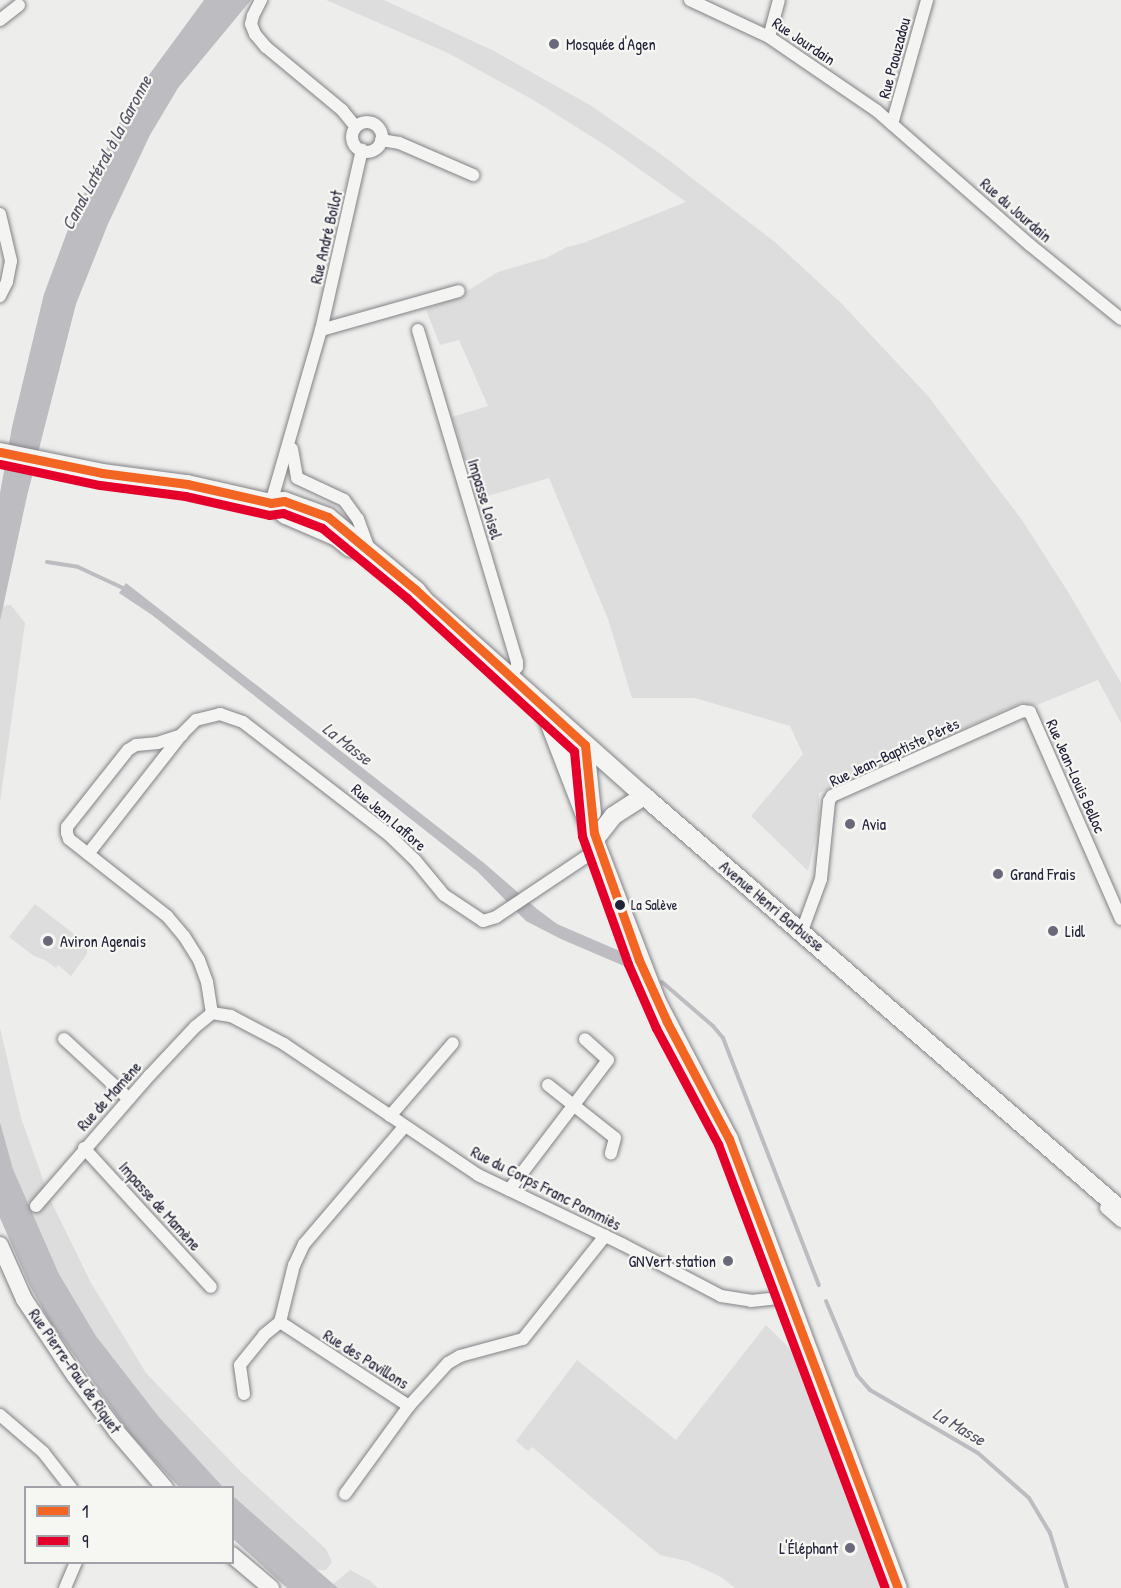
<!DOCTYPE html>
<html>
<head>
<meta charset="utf-8">
<style>
	body { margin:0 }
	#map { position:relative; width:1121px; height:1588px; overflow:hidden; background:#ededec; font-family:"Patrick Hand",sans-serif }
	div>[style] { position:absolute }
	.built>* { inset:0; background:#ddd }
	.water>* { inset:0; background:#bcbcc1 }
	.stream>* { height:4px; margin:-2px; padding:0 2px; transform-origin:2px; border-radius:2px; background:#bcbcc1 }
	.roads { filter:drop-shadow(0 0 2px #828286) drop-shadow(0 0 2px #828286) }
	.street>* { height:12px; margin:-6px; padding:0 6px; transform-origin:6px; border-radius:6px; background:#f4f4f2 }
	.street>.ring { margin:-6px; padding:0; box-sizing:content-box; background:none; border:12px solid #f4f4f2; border-radius:50% }
	.secondary>* { height:16px; margin:-8px; padding:0 8px; transform-origin:8px; border-radius:8px; background:#f4f4f2 }
	.primary>* { height:18px; margin:-9px; padding:0 9px; transform-origin:9px; border-radius:9px; background:#f4f4f2 }
	.bus-1>* { height:9px; margin:-4.5px; padding:0 4.5px; transform-origin:4.5px; border-radius:4.5px; background:#f26522 }
	.bus-2>* { height:9px; margin:-4.5px; padding:0 4.5px; transform-origin:4.5px; border-radius:4.5px; background:#e4002b }
	.dots>* { width:16px; height:16px; translate:-50% -50%; box-sizing:border-box; border:3px solid #f6f6f2; border-radius:50% }
	span { translate:-50% -50%; white-space:nowrap; text-align:center; line-height:1.15; -webkit-text-stroke:4.5px #f6f6f2; paint-order:stroke }
	.bus-label { font-size:14px; color:#22223b }
	.left { translate:0 -50%; text-align:left }
	.street-label { font-size:16px; color:#22223b }
	.poi-label { font-size:16px; color:#22223b }
	.right { translate:-100% -50%; text-align:right }
	.water-label { font-size:18px; color:#575769; font-style:italic }
	.legend { position:absolute; left:24px; top:1486px; width:210px; height:78px; box-sizing:border-box; background:#f6f6f2; border:2px solid #a1a1a9; margin:0; padding:8px 10px; list-style:none; font-size:18px; color:#22223b }
	.legend li { display:flex; align-items:center; gap:12px; height:30px }
	.legend b { width:30px; border:2px solid #a1a1a9 }
</style>
</head>
<body>
<div id="map">
	<div class="built">
		<i style="clip-path:polygon(326px 0,384px 0,494px 51px,590px 105px,662px 155px,776px 243px,841px 303px,928px 396px,1022px 520px,1070px 595px,1121px 683px,1121px 723px,1098px 680px,1037px 705px,1020px 703px,819px 793px,819px 825px,808px 871px,751px 816px,803px 754px,790px 726px,695px 698px,632px 698px,608px 619px,549px 478px,477px 499px,452px 417px,488px 406px,459px 340px,440px 345px,426px 310px,459px 296px,498px 272px,546px 258px,567px 247px,583px 243px,686px 202px,608px 147px,535px 101px,448px 53px)"></i>
		<i style="clip-path:polygon(11px 605px,25px 623px,0 802px,0 621px,3px 606px)"></i>
		<i style="clip-path:polygon(35px 904px,87px 944px,87px 954px,71px 976px,58px 965px,56px 968px,45px 960px,34px 956px,9px 937px)"></i>
		<i style="clip-path:polygon(0 1028px,21px 1118px,50px 1199px,91px 1283px,146px 1373px,241px 1472px,326px 1549px,332px 1562px,326px 1570px,317px 1570px,233px 1496px,232px 1488px,223px 1487px,159px 1417px,96px 1336px,59px 1274px,13px 1169px,0 1122px)"></i>
		<i style="clip-path:polygon(766px 1325px,795px 1354px,883px 1588px,735px 1588px,721px 1577px,687px 1561px,660px 1555px,532px 1447px,528px 1451px,516px 1441px,577px 1360px,676px 1440px)"></i>
		<i style="clip-path:polygon(350px 1570px,369px 1580px,378px 1588px,338px 1588px,333px 1584px)"></i>
	</div>
	<div class="water">
		<i style="clip-path:polygon(204px 0,251px 0,178px 88px,150px 135px,108px 224px,76px 304px,27px 496px,0 621px,0 493px,12px 427px,44px 294px,73px 216px,120px 122px,146px 79px)"></i>
		<i style="clip-path:polygon(126px 583px,484px 863px,537px 909px,557px 924px,622px 952px,631px 969px,561px 939px,526px 921px,478px 872px,152px 615px,119px 593px)"></i>
		<i style="clip-path:polygon(0 1122px,13px 1169px,59px 1274px,96px 1336px,159px 1417px,223px 1487px,179px 1487px,131px 1435px,49px 1320px,30px 1286px,0 1218px)"></i>
		<i style="clip-path:polygon(233px 1496px,317px 1570px,338px 1588px,287px 1588px,233px 1539px)"></i>
	</div>
	<div class="stream">
		<i style="left:47px;top:562px;width:31px;rotate:9deg"></i>
		<i style="left:78px;top:567px;width:52px;rotate:25.1deg"></i>
		<i style="left:662px;top:982px;width:67px;rotate:40.8deg"></i>
		<i style="left:713px;top:1026px;width:16px;rotate:50deg"></i>
		<i style="left:723px;top:1038px;width:265px;rotate:68.8deg"></i>
		<i style="left:826px;top:1301px;width:80px;rotate:67.3deg"></i>
		<i style="left:857px;top:1375px;width:20px;rotate:49deg"></i>
		<i style="left:870px;top:1390px;width:125px;rotate:30.3deg"></i>
		<i style="left:978px;top:1453px;width:68px;rotate:41.4deg"></i>
		<i style="left:1029px;top:1498px;width:41px;rotate:59deg"></i>
		<i style="left:1050px;top:1533px;width:58px;rotate:72.8deg"></i>
	</div>
	<div class="roads">
		<div class="street">
			<i style="left:261px;top:0;width:18px;rotate:117deg"></i>
			<i style="left:253px;top:16px;width:8px;rotate:104deg"></i>
			<i style="left:251px;top:24px;width:11px;rotate:68deg"></i>
			<i style="left:255px;top:34px;width:17px;rotate:50deg"></i>
			<i style="left:266px;top:47px;width:99px;rotate:39.7deg"></i>
			<i style="left:342px;top:110px;width:22px;rotate:51deg"></i>
			<i style="left:690px;top:0;width:87px;rotate:25.1deg"></i>
			<i style="left:769px;top:37px;width:131px;rotate:34.4deg"></i>
			<i style="left:877px;top:111px;width:203px;rotate:41.2deg"></i>
			<i style="left:1030px;top:245px;width:117px;rotate:39.1deg"></i>
			<i style="left:0;top:20px;width:24px;rotate:-38deg"></i>
			<i style="left:769px;top:37px;width:38px;rotate:-75deg"></i>
			<i class="ring" style="left:352px;top:122px;width:18px;height:18px"></i>
			<i style="left:892px;top:124px;width:129px;rotate:-74.2deg"></i>
			<i style="left:381px;top:140px;width:18px;rotate:9deg"></i>
			<i style="left:399px;top:143px;width:81px;rotate:23.4deg"></i>
			<i style="left:0;top:214px;width:48px;rotate:76.8deg"></i>
			<i style="left:11px;top:261px;width:21px;rotate:101deg"></i>
			<i style="left:7px;top:282px;width:16px;rotate:117deg"></i>
			<i style="left:321px;top:330px;width:185px;rotate:-77.2deg"></i>
			<i style="left:418px;top:330px;width:346px;rotate:73.4deg"></i>
			<i style="left:517px;top:662px;width:5px;rotate:90deg"></i>
			<i style="left:517px;top:667px;width:11px;rotate:128deg"></i>
			<i style="left:292px;top:449px;width:29px;rotate:80deg"></i>
			<i style="left:297px;top:478px;width:52px;rotate:25.1deg"></i>
			<i style="left:344px;top:500px;width:24px;rotate:54deg"></i>
			<i style="left:358px;top:519px;width:30px;rotate:70deg"></i>
			<i style="left:271px;top:503px;width:180px;rotate:-73.9deg"></i>
			<i style="left:321px;top:330px;width:143px;rotate:-15.8deg"></i>
			<i style="left:182px;top:735px;width:25px;rotate:162deg"></i>
			<i style="left:158px;top:743px;width:22px;rotate:175deg"></i>
			<i style="left:136px;top:745px;width:9px;rotate:148deg"></i>
			<i style="left:128px;top:750px;width:98px;rotate:128.4deg"></i>
			<i style="left:67px;top:827px;width:6px;rotate:90deg"></i>
			<i style="left:67px;top:833px;width:6px;rotate:72deg"></i>
			<i style="left:69px;top:839px;width:125px;rotate:38.2deg"></i>
			<i style="left:167px;top:916px;width:26px;rotate:50deg"></i>
			<i style="left:184px;top:936px;width:28px;rotate:58deg"></i>
			<i style="left:199px;top:960px;width:23px;rotate:70deg"></i>
			<i style="left:207px;top:982px;width:31px;rotate:81deg"></i>
			<i style="left:88px;top:854px;width:152px;rotate:-51.9deg"></i>
			<i style="left:182px;top:734px;width:20px;rotate:-45deg"></i>
			<i style="left:196px;top:720px;width:25px;rotate:-14deg"></i>
			<i style="left:220px;top:714px;width:24px;rotate:19deg"></i>
			<i style="left:243px;top:722px;width:183px;rotate:37.7deg"></i>
			<i style="left:388px;top:834px;width:37px;rotate:44deg"></i>
			<i style="left:415px;top:860px;width:45px;rotate:50.4deg"></i>
			<i style="left:444px;top:895px;width:47px;rotate:33.7deg"></i>
			<i style="left:483px;top:921px;width:14px;rotate:-17deg"></i>
			<i style="left:496px;top:917px;width:124px;rotate:-33.8deg"></i>
			<i style="left:802px;top:931px;width:55px;rotate:-69.9deg"></i>
			<i style="left:821px;top:879px;width:78px;rotate:-84.1deg"></i>
			<i style="left:829px;top:801px;width:6px;rotate:-59deg"></i>
			<i style="left:832px;top:796px;width:209px;rotate:-24deg"></i>
			<i style="left:1023px;top:711px;width:7px;rotate:8deg"></i>
			<i style="left:1030px;top:712px;width:226px;rotate:66.3deg"></i>
			<i style="left:212px;top:1013px;width:19px;rotate:9deg"></i>
			<i style="left:231px;top:1016px;width:60px;rotate:27.8deg"></i>
			<i style="left:284px;top:1044px;width:234px;rotate:34deg"></i>
			<i style="left:478px;top:1175px;width:160px;rotate:25.6deg"></i>
			<i style="left:622px;top:1244px;width:112px;rotate:27.7deg"></i>
			<i style="left:721px;top:1296px;width:30px;rotate:9deg"></i>
			<i style="left:751px;top:1301px;width:37px;rotate:-6deg"></i>
			<i style="left:64px;top:1039px;width:88px;rotate:42.7deg"></i>
			<i style="left:548px;top:1085px;width:85px;rotate:38.3deg"></i>
			<i style="left:615px;top:1138px;width:16px;rotate:105deg"></i>
			<i style="left:390px;top:1116px;width:96px;rotate:-49.2deg"></i>
			<i style="left:404px;top:1127px;width:154px;rotate:130.5deg"></i>
			<i style="left:304px;top:1244px;width:23px;rotate:115deg"></i>
			<i style="left:294px;top:1265px;width:59px;rotate:103.8deg"></i>
			<i style="left:280px;top:1322px;width:154px;rotate:33.1deg"></i>
			<i style="left:409px;top:1406px;width:58px;rotate:-47.8deg"></i>
			<i style="left:448px;top:1363px;width:14px;rotate:-30deg"></i>
			<i style="left:460px;top:1356px;width:65px;rotate:-15.1deg"></i>
			<i style="left:523px;top:1339px;width:132px;rotate:-51.5deg"></i>
			<i style="left:84px;top:1148px;width:188px;rotate:47.6deg"></i>
			<i style="left:509px;top:1190px;width:163px;rotate:-52.7deg"></i>
			<i style="left:608px;top:1060px;width:31px;rotate:-138deg"></i>
			<i style="left:36px;top:1206px;width:174px;rotate:-49deg"></i>
			<i style="left:150px;top:1075px;width:66px;rotate:-46.8deg"></i>
			<i style="left:195px;top:1027px;width:22px;rotate:-39deg"></i>
			<i style="left:1106px;top:1208px;width:20px;rotate:41deg"></i>
			<i style="left:244px;top:1394px;width:29px;rotate:-98deg"></i>
			<i style="left:240px;top:1365px;width:38px;rotate:-51deg"></i>
			<i style="left:264px;top:1335px;width:21px;rotate:-39deg"></i>
			<i style="left:0;top:1415px;width:57px;rotate:40.7deg"></i>
			<i style="left:43px;top:1452px;width:46px;rotate:52.1deg"></i>
			<i style="left:345px;top:1494px;width:109px;rotate:-54deg"></i>
			<i style="left:65px;top:1588px;width:28px;rotate:-67deg"></i>
		</div>
		<div class="secondary">
			<i style="left:0;top:1245px;width:59px;rotate:66deg"></i>
			<i style="left:24px;top:1299px;width:92px;rotate:56.5deg"></i>
			<i style="left:75px;top:1376px;width:70px;rotate:53.1deg"></i>
			<i style="left:117px;top:1432px;width:74px;rotate:49.4deg"></i>
			<i style="left:232px;top:1555px;width:51px;rotate:40.2deg"></i>
		</div>
		<div class="primary">
			<i style="left:0;top:452px;width:104px;rotate:11.6deg"></i>
			<i style="left:102px;top:473px;width:86px;rotate:7.4deg"></i>
			<i style="left:187px;top:484px;width:86px;rotate:12.7deg"></i>
			<i style="left:271px;top:503px;width:13px;rotate:-9deg"></i>
			<i style="left:284px;top:501px;width:47px;rotate:20deg"></i>
			<i style="left:328px;top:517px;width:114px;rotate:39.7deg"></i>
			<i style="left:416px;top:590px;width:14px;rotate:51deg"></i>
			<i style="left:425px;top:601px;width:293px;rotate:41.7deg"></i>
			<i style="left:644px;top:796px;width:632px;rotate:40.96deg"></i>
			<i style="left:271px;top:503px;width:19px;rotate:39deg"></i>
			<i style="left:286px;top:515px;width:56px;rotate:23.3deg"></i>
			<i style="left:337px;top:537px;width:17px;rotate:40deg"></i>
			<i style="left:544px;top:709px;width:314px;rotate:68.9deg"></i>
			<i style="left:657px;top:1002px;width:155px;rotate:62.3deg"></i>
			<i style="left:729px;top:1139px;width:480px;rotate:69.4deg"></i>
			<i style="left:585px;top:745px;width:68px;rotate:84.1deg"></i>
			<i style="left:596px;top:838px;width:28px;rotate:-52deg"></i>
			<i style="left:613px;top:816px;width:37px;rotate:-33deg"></i>
		</div>
	</div>
	<div class="bus-1">
		<i style="left:0;top:452px;width:104px;rotate:11.6deg"></i>
		<i style="left:102px;top:473px;width:86px;rotate:7.4deg"></i>
		<i style="left:187px;top:484px;width:86px;rotate:12.7deg"></i>
		<i style="left:271px;top:503px;width:13px;rotate:-9deg"></i>
		<i style="left:284px;top:501px;width:47px;rotate:20deg"></i>
		<i style="left:328px;top:517px;width:114px;rotate:39.7deg"></i>
		<i style="left:416px;top:590px;width:229px;rotate:42.5deg"></i>
		<i style="left:585px;top:745px;width:88px;rotate:84.2deg"></i>
		<i style="left:594px;top:833px;width:135px;rotate:70.5deg"></i>
		<i style="left:639px;top:960px;width:68px;rotate:65.7deg"></i>
		<i style="left:667px;top:1022px;width:132px;rotate:62.1deg"></i>
		<i style="left:729px;top:1139px;width:480px;rotate:69.4deg"></i>
	</div>
	<div class="bus-2">
		<i style="left:0;top:464px;width:102px;rotate:11.9deg"></i>
		<i style="left:100px;top:485px;width:86px;rotate:7.4deg"></i>
		<i style="left:185px;top:496px;width:86px;rotate:12.7deg"></i>
		<i style="left:269px;top:515px;width:14px;rotate:-8deg"></i>
		<i style="left:283px;top:513px;width:42px;rotate:21deg"></i>
		<i style="left:322px;top:528px;width:110px;rotate:39.5deg"></i>
		<i style="left:407px;top:598px;width:226px;rotate:42.5deg"></i>
		<i style="left:574px;top:751px;width:85px;rotate:84.6deg"></i>
		<i style="left:582px;top:836px;width:136px;rotate:70.2deg"></i>
		<i style="left:628px;top:964px;width:70px;rotate:66.4deg"></i>
		<i style="left:656px;top:1028px;width:132px;rotate:61.9deg"></i>
		<i style="left:718px;top:1144px;width:474px;rotate:69.4deg"></i>
	</div>
	<div class="dots">
		<i style="left:554px;top:44px;background:#696979"></i>
		<i style="left:850px;top:824px;background:#696979"></i>
		<i style="left:998px;top:874px;background:#696979"></i>
		<i style="left:620px;top:905px;background:#22223b"></i>
		<i style="left:1053px;top:931px;background:#696979"></i>
		<i style="left:48px;top:941px;background:#696979"></i>
		<i style="left:728px;top:1261px;background:#696979"></i>
		<i style="left:850px;top:1548px;background:#696979"></i>
	</div>
	<div class="bus-label">
		<span class="left" style="left:631px;top:905px">La Salève</span>
	</div>
	<div class="street-label">
		<span style="left:804px;top:41px;rotate:34deg">Rue Jourdain</span>
		<span style="left:894px;top:58px;rotate:-75deg">Rue Paouzadou</span>
		<span style="left:1016px;top:210px;rotate:41deg">Rue du Jourdain</span>
		<span style="left:326px;top:237px;rotate:-77deg">Rue André Boilot</span>
		<span style="left:485px;top:499px;rotate:73deg">Impasse Loisel</span>
		<span style="left:894px;top:752px;rotate:-25deg">Rue Jean-Baptiste Pérès</span>
		<span style="left:1076px;top:776px;rotate:66deg">Rue Jean-Louis Belloc</span>
		<span style="left:389px;top:817px;rotate:41deg">Rue Jean Laffore</span>
		<span style="left:772px;top:906px;rotate:40deg">Avenue Henri Barbusse</span>
		<span style="left:109px;top:1096px;rotate:-48deg">Rue de Mamène</span>
		<span style="left:546px;top:1188px;rotate:27deg">Rue du Corps Franc Pommiès</span>
		<span style="left:160px;top:1206px;rotate:48deg">Impasse de Mamène</span>
		<span style="left:366px;top:1359px;rotate:32deg">Rue des Pavillons</span>
		<span style="left:75px;top:1371px;rotate:55deg">Rue Pierre-Paul de Riquet</span>
	</div>
	<div class="poi-label">
		<span class="left" style="left:566px;top:44px">Mosquée d'Agen</span>
		<span class="left" style="left:862px;top:824px">Avia</span>
		<span class="left" style="left:1010px;top:874px">Grand Frais</span>
		<span class="left" style="left:1065px;top:931px">Lidl</span>
		<span class="left" style="left:60px;top:941px">Aviron Agenais</span>
		<span class="right" style="left:716px;top:1261px">GNVert station</span>
		<span class="right" style="left:838px;top:1548px">L'Éléphant</span>
	</div>
	<div class="water-label">
		<span style="left:107px;top:153px;rotate:-62deg">Canal Latéral à la Garonne</span>
		<span style="left:347px;top:744px;rotate:38deg">La Masse</span>
		<span style="left:959px;top:1427px;rotate:31deg">La Masse</span>
	</div>
	<ul class="legend">
	<li><b style="height:8px;background:#f26522"></b>1</li>
	<li><b style="height:8px;background:#e4002b"></b>9</li>
	</ul>
</div>
</body>
</html>
